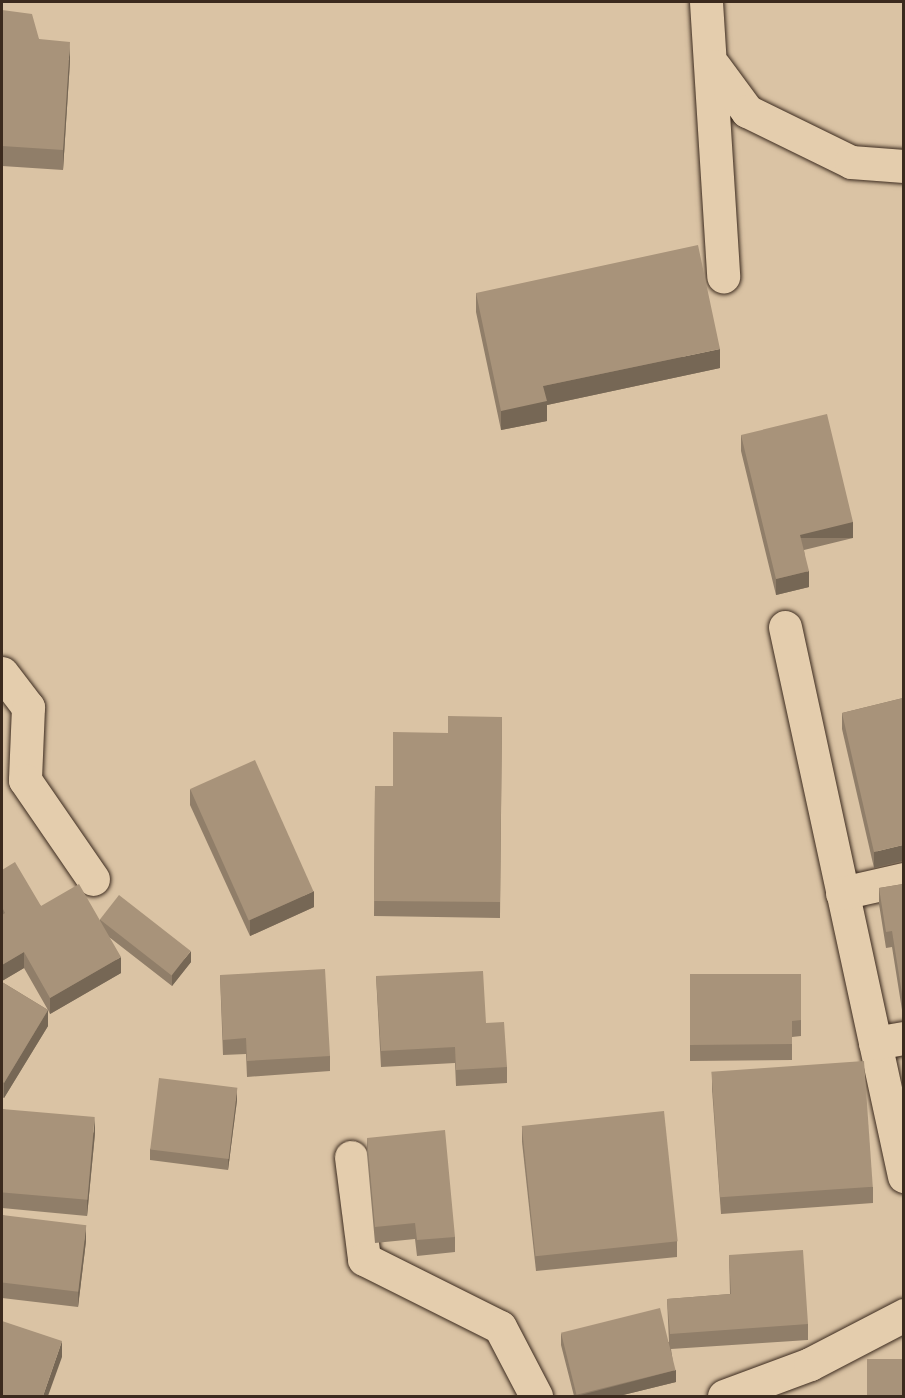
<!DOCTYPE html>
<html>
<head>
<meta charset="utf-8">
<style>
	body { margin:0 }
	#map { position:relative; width:905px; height:1398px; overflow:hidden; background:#dac3a4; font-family:Mali,sans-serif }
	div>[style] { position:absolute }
	.roads { filter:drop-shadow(0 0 2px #3b2a1e) drop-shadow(0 0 2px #3b2a1e) }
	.minor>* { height:33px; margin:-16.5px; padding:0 16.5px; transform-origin:16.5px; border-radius:16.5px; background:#e4cdad }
	.wall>* { inset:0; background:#907e69 }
	.shaded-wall>* { inset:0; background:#766755; transform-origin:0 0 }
	.building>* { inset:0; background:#a8937a; transform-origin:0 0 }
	span { translate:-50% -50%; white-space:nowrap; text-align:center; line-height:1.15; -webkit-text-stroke:6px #e4cdad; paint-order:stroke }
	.frame { position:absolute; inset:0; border:3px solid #3b2a1e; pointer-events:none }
</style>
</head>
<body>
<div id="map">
	<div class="roads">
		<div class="minor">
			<i style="left:706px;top:2px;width:275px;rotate:86.4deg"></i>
			<i style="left:714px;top:66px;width:56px;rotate:53.7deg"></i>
			<i style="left:747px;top:111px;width:116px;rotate:26.1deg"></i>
			<i style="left:851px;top:162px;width:53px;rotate:4.3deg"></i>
			<i style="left:785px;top:627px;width:562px;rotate:77.77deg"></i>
			<i style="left:2px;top:673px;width:43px;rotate:52.6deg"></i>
			<i style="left:28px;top:707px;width:73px;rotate:92.4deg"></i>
			<i style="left:25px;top:780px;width:120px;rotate:55.5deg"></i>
			<i style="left:842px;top:893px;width:64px;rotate:-12.7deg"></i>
			<i style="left:875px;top:1043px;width:29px;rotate:-10deg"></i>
			<i style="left:351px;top:1157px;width:103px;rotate:82.7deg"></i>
			<i style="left:364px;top:1259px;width:152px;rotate:26.6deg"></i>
			<i style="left:500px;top:1327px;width:78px;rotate:62.4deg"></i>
			<i style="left:724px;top:1396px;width:92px;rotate:-20.4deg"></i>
			<i style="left:810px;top:1364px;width:106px;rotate:-27.5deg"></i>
		</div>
	</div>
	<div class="wall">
		<i style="clip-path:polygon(2px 10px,39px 39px,70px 61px,63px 170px,2px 166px)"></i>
		<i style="clip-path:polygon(476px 293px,720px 368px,547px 405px,547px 421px,501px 430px,476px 312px)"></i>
		<i style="clip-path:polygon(741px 435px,853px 538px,804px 550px,809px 587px,776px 595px,741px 451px)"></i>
		<i style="clip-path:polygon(903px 698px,874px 868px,842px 729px,842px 713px)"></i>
		<i style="clip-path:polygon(502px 717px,500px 918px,374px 916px,375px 786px,393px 786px,448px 733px)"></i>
		<i style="clip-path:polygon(190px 789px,314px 907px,250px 936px,190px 805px)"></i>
		<i style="clip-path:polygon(2px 870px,41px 906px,100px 921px,100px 919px,191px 962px,172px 986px,109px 937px,121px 973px,50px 1014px,48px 1010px,48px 1026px,4px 1098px,2px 1097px,2px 982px,48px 1010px,24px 968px,2px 981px)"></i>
		<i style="clip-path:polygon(903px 884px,903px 1010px,902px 1010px,892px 947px,886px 948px,879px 904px,879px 888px)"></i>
		<i style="clip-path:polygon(690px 974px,801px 974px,801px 1036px,792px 1037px,792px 1060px,690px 1061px)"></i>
		<i style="clip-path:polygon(220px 975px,330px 1056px,330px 1071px,247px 1077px,246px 1054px,223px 1055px)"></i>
		<i style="clip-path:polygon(376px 976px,486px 1023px,507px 1067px,507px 1083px,456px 1086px,455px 1063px,381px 1067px)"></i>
		<i style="clip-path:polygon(712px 1074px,873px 1187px,873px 1203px,721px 1214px,712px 1089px)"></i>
		<i style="clip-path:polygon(237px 1100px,228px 1170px,150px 1160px,150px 1149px)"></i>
		<i style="clip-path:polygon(2px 1109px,95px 1133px,87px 1216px,2px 1208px)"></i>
		<i style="clip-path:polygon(522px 1127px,677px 1241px,677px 1257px,536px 1271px,522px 1142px)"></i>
		<i style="clip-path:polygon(367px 1138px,455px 1237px,455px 1252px,417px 1256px,415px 1239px,375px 1243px,367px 1154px)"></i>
		<i style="clip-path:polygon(2px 1215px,86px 1241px,78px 1307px,2px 1298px)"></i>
		<i style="clip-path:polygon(729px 1255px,808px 1324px,808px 1340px,671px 1349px,676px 1382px,619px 1396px,574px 1396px,561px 1345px,561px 1334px,669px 1342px,667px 1299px,730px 1294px)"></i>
	</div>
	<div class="shaded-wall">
		<i style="clip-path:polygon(70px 42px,70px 61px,63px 170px,63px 150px)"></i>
		<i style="clip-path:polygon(720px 349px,720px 368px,547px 405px,547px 421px,501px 430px,501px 411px,543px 386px)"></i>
		<i style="left:853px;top:522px;width:16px;height:55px;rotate:90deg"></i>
		<i style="clip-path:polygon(809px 571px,809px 587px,776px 595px,776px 579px)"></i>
		<i style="clip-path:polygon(903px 845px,903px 861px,874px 868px,874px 852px)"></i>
		<i style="clip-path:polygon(314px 891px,314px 907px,250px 936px,250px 920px)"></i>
		<i style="clip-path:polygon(191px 951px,191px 962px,172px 986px,172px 974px)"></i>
		<i style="clip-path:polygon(24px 952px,24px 968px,2px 981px,2px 965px)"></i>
		<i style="clip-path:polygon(121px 957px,121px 973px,50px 1014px,50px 998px)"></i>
		<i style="clip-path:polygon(48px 1010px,48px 1026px,4px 1098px,4px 1083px)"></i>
		<i style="clip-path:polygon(237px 1088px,237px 1100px,228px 1170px,228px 1159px)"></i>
		<i style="clip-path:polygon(95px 1117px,95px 1133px,87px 1216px,87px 1200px)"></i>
		<i style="clip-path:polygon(86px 1225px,86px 1241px,78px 1307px,78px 1291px)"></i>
		<i style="clip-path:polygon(62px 1341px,62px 1357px,48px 1396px,43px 1396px)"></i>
		<i style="clip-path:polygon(676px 1370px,676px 1382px,619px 1396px,577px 1396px)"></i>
	</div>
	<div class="building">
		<i style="clip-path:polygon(2px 10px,32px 14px,39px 39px,70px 42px,63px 150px,2px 146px)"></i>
		<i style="clip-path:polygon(698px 245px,720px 349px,543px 386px,547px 401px,501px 411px,476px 293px)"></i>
		<i style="clip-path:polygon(827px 414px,853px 522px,800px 535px,809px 571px,776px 579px,741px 435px)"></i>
		<i style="clip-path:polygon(903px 698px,903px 845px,874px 852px,842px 713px)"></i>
		<i style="clip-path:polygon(448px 716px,502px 717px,500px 902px,374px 901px,375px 786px,393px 786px,393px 732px,448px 733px)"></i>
		<i style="left:255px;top:760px;width:144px;height:71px;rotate:66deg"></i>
		<i style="clip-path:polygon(15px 862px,41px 906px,79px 884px,121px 957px,50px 998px,24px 952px,2px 965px,2px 915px,5px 913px,2px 907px,2px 870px)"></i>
		<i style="clip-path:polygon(903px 884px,903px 994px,902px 994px,892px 931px,886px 932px,879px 888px)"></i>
		<i style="left:119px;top:895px;width:91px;height:31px;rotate:38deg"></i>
		<i style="clip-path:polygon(325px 969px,330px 1056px,247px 1061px,246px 1038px,223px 1040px,220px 975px)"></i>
		<i style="clip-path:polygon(483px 971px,486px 1023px,504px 1022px,507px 1067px,456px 1070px,455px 1047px,381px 1051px,376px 976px)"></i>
		<i style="clip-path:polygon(690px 974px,801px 974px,801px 1020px,792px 1021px,792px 1044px,690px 1045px)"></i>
		<i style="clip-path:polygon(2px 982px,48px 1010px,4px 1083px,2px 1081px)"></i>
		<i style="left:864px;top:1061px;width:126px;height:153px;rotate:86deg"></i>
		<i style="left:159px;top:1078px;width:79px;height:72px;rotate:7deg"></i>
		<i style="left:2px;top:1109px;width:93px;height:83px;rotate:5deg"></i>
		<i style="left:664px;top:1111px;width:131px;height:143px;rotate:84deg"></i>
		<i style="clip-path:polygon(445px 1130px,455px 1237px,417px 1240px,415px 1223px,375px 1227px,367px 1138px)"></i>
		<i style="left:2px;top:1215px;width:85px;height:67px;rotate:7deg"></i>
		<i style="clip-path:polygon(803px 1250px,808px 1324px,670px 1334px,667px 1299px,731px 1294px,729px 1255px)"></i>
		<i style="left:660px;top:1308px;width:64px;height:102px;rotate:76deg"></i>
		<i style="clip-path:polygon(2px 1321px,62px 1341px,43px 1396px,2px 1396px)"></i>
		<i style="left:903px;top:1359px;width:37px;height:36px;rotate:90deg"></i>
	</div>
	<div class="frame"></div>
</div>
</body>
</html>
